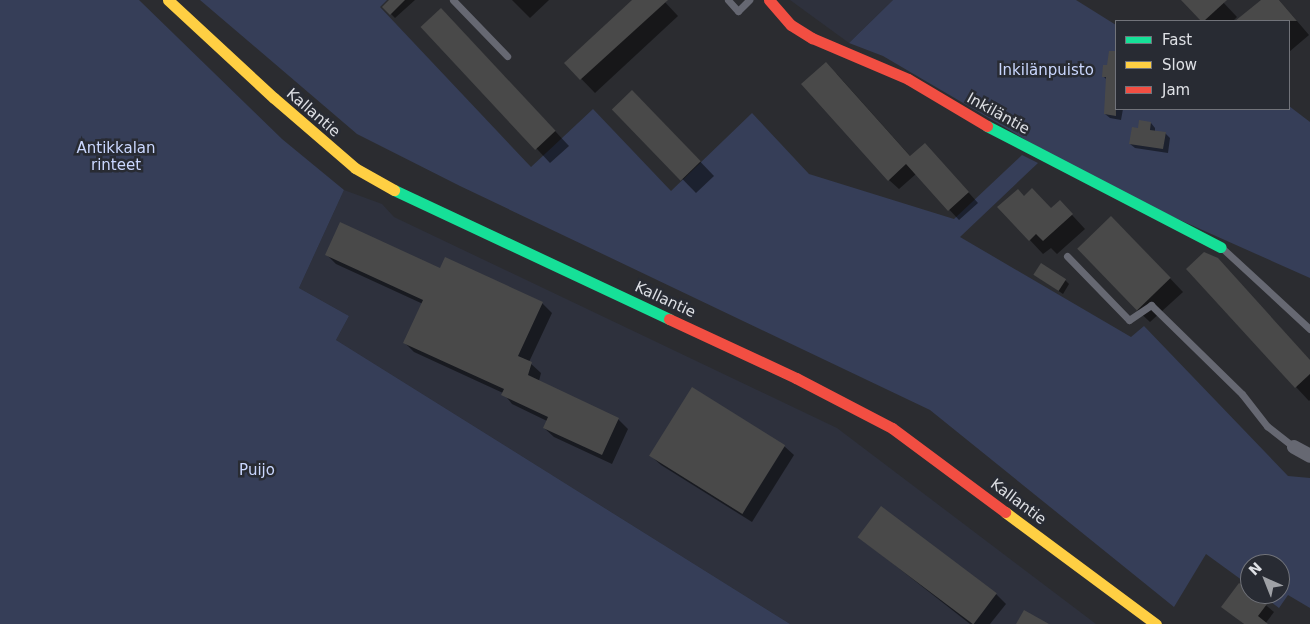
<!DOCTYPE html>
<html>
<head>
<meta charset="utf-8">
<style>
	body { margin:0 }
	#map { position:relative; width:1310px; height:624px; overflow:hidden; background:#2b2c30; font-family:"DejaVu Sans",sans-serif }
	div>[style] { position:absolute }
	.built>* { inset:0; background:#2e313d }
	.green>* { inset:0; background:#363e58 }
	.shadow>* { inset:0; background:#0007 }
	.building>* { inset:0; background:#494949; transform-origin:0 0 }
	.lane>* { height:7px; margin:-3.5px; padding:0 3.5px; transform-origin:3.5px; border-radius:3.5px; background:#666872 }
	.street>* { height:14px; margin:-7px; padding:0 7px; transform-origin:7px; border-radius:7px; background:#666872 }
	.fast>* { height:11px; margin:-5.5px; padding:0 5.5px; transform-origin:5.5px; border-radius:5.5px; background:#16e098 }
	.slow>* { height:11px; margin:-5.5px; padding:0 5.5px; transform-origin:5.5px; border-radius:5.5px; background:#ffcf43 }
	.jam>* { height:11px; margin:-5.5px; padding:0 5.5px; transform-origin:5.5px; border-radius:5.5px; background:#f24e42 }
	span { translate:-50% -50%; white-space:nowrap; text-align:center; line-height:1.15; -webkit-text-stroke:5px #282b33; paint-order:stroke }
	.park-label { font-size:15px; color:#cad7fe }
	.street-label { font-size:15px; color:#dee0e5 }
	.legend { position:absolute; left:1115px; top:20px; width:175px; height:90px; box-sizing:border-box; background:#282b33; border:1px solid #71737a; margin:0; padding:6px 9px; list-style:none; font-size:15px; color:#dee0e5 }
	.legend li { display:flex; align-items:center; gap:10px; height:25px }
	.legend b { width:25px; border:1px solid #71737a }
	.north { position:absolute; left:1240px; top:554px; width:50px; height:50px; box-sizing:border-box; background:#282b33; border:1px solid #71737a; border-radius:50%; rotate:316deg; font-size:14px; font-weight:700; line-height:20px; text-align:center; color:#dee0e5 }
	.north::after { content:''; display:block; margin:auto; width:18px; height:22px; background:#9fa1a6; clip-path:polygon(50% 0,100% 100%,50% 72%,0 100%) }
</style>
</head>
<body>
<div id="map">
	<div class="built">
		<i style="clip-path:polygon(790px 0,893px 0,849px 43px)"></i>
		<i style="clip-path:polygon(344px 190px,382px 204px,394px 217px,837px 428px,1096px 624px,790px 624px,336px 340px,349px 316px,299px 288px)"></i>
	</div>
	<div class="green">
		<i style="clip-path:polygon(0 0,139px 0,282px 139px,344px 190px,299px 288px,349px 316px,336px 340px,790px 624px,0 624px)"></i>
		<i style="clip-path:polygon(200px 0,387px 0,380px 7px,531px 167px,593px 109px,671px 191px,752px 113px,809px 174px,954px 219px,1022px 155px,1038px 163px,960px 237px,1131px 337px,1144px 326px,1288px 476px,1310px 478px,1310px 608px,1288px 595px,1279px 608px,1260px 594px,1280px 594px,1280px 564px,1250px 564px,1250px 586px,1206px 554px,1174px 607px,930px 410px,460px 186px,357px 134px)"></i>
		<i style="clip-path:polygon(893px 0,1076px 0,1116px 25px,1116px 109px,1289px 109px,1289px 106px,1310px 122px,1310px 278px,1106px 187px,883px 56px,849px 43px)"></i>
	</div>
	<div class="shadow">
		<i style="clip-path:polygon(391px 0,415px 0,395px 18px,384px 7px)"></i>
		<i style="clip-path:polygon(512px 0,549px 0,530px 18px)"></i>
		<i style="clip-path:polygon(634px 0,663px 0,678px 16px,595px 93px,566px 63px)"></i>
		<i style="clip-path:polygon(1183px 0,1221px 0,1237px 17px,1233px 21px,1202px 21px)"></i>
		<i style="clip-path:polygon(1263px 0,1279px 0,1309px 35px,1289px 52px,1289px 21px,1237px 21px)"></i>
		<i style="clip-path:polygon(455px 24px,569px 146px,550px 163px,537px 149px)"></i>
		<i style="clip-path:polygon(1104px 66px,1116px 68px,1116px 109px,1123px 109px,1121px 120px,1110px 118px,1105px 114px,1107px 80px,1103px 76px)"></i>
		<i style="clip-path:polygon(836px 73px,911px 157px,934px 154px,978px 203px,959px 220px,916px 174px,899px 189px,889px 180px)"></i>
		<i style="clip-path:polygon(646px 105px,714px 176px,696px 193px,614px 109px)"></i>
		<i style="clip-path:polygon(1151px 123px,1155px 128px,1155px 132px,1165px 133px,1170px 138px,1168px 153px,1135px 148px,1130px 144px,1139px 129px)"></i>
		<i style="clip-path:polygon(1024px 197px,1051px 210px,1060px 202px,1085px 229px,1057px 254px,1051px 248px,1043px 254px,999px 207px)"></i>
		<i style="clip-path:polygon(1125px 231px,1183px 292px,1150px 322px,1136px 309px)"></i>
		<i style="clip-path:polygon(327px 255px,441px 269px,542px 303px,552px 313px,529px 362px,541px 373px,539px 381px,618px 419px,628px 429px,612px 464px,554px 437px,544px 428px,547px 421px,512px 404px,503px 393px,414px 352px,405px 343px,423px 304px,336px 264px)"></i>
		<i style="clip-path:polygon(1035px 275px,1065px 280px,1069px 284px,1063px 294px)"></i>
		<i style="clip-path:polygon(1310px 360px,1310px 400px,1309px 401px,1296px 387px)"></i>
		<i style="clip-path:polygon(784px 446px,794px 455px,752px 522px,661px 465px,651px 456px)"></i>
		<i style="clip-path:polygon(859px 537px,996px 594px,1006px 604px,990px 624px,970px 624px)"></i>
		<i style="clip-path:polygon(1250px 592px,1274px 612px,1265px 624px,1244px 624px,1223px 607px)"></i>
	</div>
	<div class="building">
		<i style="clip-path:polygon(389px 0,405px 0,390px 15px,382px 7px)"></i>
		<i style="clip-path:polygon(632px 0,668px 0,580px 80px,564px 63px)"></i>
		<i style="clip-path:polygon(1181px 0,1227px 0,1204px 21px,1201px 21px)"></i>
		<i style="clip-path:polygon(1261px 0,1279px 0,1297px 21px,1235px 21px)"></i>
		<i style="left:441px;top:8px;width:168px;height:28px;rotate:47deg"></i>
		<i style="clip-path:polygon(1109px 51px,1116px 51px,1116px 116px,1104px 114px,1106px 77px,1102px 77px,1103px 65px,1107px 65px)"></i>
		<i style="clip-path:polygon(826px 62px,910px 156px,925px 143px,969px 192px,948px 211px,906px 164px,888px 181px,801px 84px)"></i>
		<i style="left:632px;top:90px;width:99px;height:28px;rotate:46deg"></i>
		<i style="clip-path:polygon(1139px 120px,1151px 122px,1150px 130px,1166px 132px,1163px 149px,1129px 144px,1132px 127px,1138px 128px)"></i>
		<i style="clip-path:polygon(1032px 188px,1051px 208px,1060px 200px,1073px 214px,1043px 241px,1036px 234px,1029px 241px,997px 207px,1018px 189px,1024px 196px)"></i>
		<i style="left:1111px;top:216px;width:86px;height:47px;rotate:46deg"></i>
		<i style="clip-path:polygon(340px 222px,440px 268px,445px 257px,543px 302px,518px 356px,532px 362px,528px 375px,619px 418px,602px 455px,543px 428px,548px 417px,501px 395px,504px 389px,403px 343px,423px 300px,325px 255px)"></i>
		<i style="clip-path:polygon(1204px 252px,1218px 258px,1310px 360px,1310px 374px,1295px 388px,1186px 269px)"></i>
		<i style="left:1041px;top:263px;width:30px;height:14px;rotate:33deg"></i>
		<i style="left:692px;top:387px;width:110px;height:81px;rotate:32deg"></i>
		<i style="left:881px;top:506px;width:145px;height:39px;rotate:37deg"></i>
		<i style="clip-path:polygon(1239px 583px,1250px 591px,1250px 594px,1254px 594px,1267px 604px,1258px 616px,1268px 624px,1244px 624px,1221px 607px)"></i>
		<i style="clip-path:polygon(1024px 610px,1049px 624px,1016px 624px)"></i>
	</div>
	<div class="lane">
		<i style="left:453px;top:0;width:78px;rotate:46deg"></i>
		<i style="left:728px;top:0;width:15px;rotate:48deg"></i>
		<i style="left:738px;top:11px;width:16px;rotate:-45deg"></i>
		<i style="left:1221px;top:247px;width:121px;rotate:42.7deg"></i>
		<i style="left:1067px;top:256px;width:89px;rotate:45.9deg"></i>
		<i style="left:1129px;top:320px;width:27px;rotate:-34deg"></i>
		<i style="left:1151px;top:305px;width:127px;rotate:44.4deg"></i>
		<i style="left:1242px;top:394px;width:41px;rotate:52deg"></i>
		<i style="left:1267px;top:426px;width:34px;rotate:38deg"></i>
	</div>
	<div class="street">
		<i style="left:1294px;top:447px;width:18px;rotate:29deg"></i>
	</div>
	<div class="fast">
		<i style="left:987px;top:126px;width:263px;rotate:27.4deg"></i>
		<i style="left:394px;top:190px;width:304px;rotate:25.1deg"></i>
	</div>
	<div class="slow">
		<i style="left:168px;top:0;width:144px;rotate:42.8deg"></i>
		<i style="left:274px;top:98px;width:107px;rotate:40.8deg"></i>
		<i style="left:355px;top:168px;width:45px;rotate:29.4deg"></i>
		<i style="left:1005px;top:512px;width:188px;rotate:36.6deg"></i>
	</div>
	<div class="jam">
		<i style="left:769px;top:0;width:33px;rotate:49deg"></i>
		<i style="left:791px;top:25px;width:25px;rotate:32deg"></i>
		<i style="left:812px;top:38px;width:104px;rotate:23.1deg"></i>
		<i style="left:908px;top:79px;width:92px;rotate:30.7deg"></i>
		<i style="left:669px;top:319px;width:140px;rotate:24.9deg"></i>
		<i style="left:796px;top:378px;width:108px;rotate:27.5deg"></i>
		<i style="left:892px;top:428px;width:141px;rotate:36.6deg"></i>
	</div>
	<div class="park-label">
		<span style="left:1046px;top:71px">Inkilänpuisto</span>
		<span style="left:116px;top:157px">Antikkalan<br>rinteet</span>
		<span style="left:257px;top:471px">Puijo</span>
	</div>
	<div class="street-label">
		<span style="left:313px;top:113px;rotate:41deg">Kallantie</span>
		<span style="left:998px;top:114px;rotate:29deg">Inkiläntie</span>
		<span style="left:665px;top:300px;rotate:25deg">Kallantie</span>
		<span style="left:1018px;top:502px;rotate:37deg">Kallantie</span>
	</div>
	<ul class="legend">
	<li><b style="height:6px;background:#16e098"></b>Fast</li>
	<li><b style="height:6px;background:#ffcf43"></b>Slow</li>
	<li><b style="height:6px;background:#f24e42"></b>Jam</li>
	</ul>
	<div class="north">N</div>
</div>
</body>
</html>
